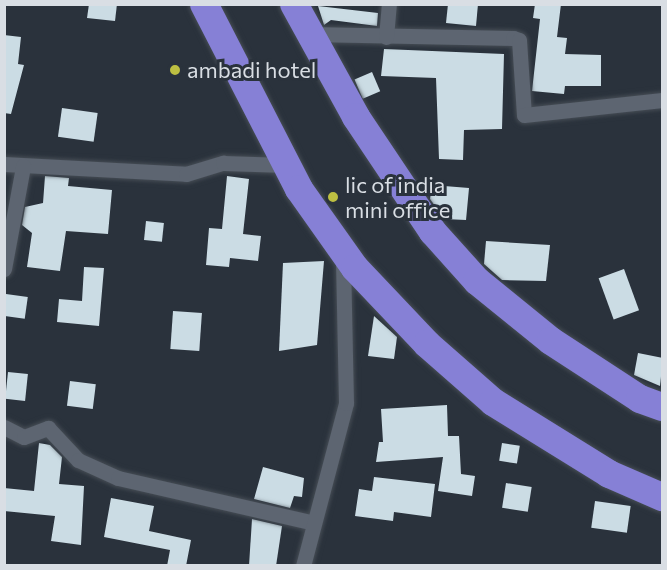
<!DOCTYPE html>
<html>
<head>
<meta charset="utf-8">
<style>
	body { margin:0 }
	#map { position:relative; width:667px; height:570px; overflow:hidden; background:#2a323c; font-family:Commissioner,sans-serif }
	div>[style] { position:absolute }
	.building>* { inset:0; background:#cbdce4; transform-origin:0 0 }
	.roads { filter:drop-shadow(0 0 2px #464d55) drop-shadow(0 0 2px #464d55) }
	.street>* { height:15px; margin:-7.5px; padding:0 7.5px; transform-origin:7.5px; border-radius:7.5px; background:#5d6571 }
	.highway>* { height:28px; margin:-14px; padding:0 14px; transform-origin:14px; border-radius:14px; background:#8680d6 }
	.dots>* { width:16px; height:16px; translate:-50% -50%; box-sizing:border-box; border:3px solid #2a323c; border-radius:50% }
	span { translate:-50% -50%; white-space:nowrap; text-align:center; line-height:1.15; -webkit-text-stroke:6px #2a323c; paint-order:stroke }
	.poi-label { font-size:22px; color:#d9dee4 }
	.left { translate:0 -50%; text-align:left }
	.frame { position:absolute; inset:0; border:6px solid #d9dee4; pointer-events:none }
</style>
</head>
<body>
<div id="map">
	<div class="building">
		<i style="clip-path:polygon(89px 4px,117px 4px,115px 21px,87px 18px)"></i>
		<i style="clip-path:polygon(448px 4px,478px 4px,476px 26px,446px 23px)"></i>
		<i style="clip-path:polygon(535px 4px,561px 4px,557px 37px,567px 38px,565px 54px,601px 55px,601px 86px,565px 86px,564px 94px,532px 91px,540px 19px,533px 18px)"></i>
		<i style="clip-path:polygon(318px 6px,378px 13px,377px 26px,331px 20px,324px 25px)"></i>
		<i style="clip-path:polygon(4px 35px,21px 37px,18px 64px,24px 65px,11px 114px,4px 113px)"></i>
		<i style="clip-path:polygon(384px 49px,504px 54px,502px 129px,464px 130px,463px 160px,439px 159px,436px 78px,381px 76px)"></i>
		<i style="left:372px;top:72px;width:21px;height:19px;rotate:67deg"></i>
		<i style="left:62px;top:108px;width:36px;height:29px;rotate:8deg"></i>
		<i style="clip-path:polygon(45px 176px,69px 178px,68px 186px,112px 190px,108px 234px,66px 231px,60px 271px,27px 267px,32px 233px,22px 225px,25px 207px,43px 203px)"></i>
		<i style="clip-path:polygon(227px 176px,249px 179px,243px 234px,261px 236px,258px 261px,230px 258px,229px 267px,206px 265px,209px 228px,222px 229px)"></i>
		<i style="clip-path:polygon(432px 185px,469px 188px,466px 220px,444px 219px,430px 199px)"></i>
		<i style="left:146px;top:221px;width:18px;height:19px;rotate:6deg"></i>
		<i style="clip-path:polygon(486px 241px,550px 245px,546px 281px,502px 280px,484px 264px)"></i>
		<i style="clip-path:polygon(324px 261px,317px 345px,279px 351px,283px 263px)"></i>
		<i style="clip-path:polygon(84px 267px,104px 268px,99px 326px,57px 322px,59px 299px,82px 301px)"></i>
		<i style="left:624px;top:269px;width:44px;height:27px;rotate:70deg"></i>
		<i style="left:6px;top:294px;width:22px;height:22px;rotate:8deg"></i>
		<i style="left:173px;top:311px;width:29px;height:38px;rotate:4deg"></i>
		<i style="clip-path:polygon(374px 316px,397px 337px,394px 359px,368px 356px)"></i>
		<i style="clip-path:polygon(638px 353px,663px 358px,660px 386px,634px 375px)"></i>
		<i style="left:8px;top:372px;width:20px;height:27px;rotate:6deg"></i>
		<i style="left:70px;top:381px;width:26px;height:25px;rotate:7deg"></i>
		<i style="clip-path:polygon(447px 405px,448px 436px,459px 436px,461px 474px,475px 476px,472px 496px,438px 491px,443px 457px,376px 462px,379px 442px,383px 442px,381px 409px)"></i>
		<i style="clip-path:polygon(39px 443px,50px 445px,62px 457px,59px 484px,84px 486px,81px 545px,51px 541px,55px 516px,4px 511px,4px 488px,34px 491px)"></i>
		<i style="left:502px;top:443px;width:18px;height:18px;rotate:9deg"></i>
		<i style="clip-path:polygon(263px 467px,304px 478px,302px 497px,294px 496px,290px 508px,254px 499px)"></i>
		<i style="clip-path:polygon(374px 477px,435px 484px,431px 517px,394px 512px,393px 521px,355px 516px,359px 489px,372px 491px)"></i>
		<i style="left:506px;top:483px;width:26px;height:25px;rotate:9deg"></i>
		<i style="clip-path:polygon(111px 498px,154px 506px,149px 531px,191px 540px,186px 566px,167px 566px,170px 550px,104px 537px)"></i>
		<i style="left:595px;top:501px;width:36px;height:27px;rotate:8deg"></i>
		<i style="clip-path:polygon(252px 519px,282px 526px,276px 566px,249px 566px)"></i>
	</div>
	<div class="roads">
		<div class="street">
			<i style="left:310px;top:34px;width:203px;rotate:1.1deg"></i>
			<i style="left:513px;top:38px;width:6px;rotate:18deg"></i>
			<i style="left:519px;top:40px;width:75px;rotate:86.2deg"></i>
			<i style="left:524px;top:115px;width:139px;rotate:-6.2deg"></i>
			<i style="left:386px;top:37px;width:33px;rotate:-85deg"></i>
			<i style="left:4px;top:164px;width:182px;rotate:3.1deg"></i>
			<i style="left:186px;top:174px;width:39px;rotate:-17deg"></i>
			<i style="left:223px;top:163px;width:63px;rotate:1.8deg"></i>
			<i style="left:4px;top:269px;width:105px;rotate:-79.5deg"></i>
			<i style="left:4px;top:427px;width:22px;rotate:27deg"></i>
			<i style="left:24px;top:437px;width:26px;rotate:-21deg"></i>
			<i style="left:48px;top:428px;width:44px;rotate:46.8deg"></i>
			<i style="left:78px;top:460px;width:44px;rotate:24.2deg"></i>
			<i style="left:118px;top:478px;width:201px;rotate:12.9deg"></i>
			<i style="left:303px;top:566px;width:169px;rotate:-75.2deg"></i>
			<i style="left:346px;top:403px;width:147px;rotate:-91.2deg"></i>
		</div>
		<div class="highway">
			<i style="left:204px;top:4px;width:208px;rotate:62.8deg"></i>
			<i style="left:299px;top:189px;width:97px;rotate:54.7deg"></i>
			<i style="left:355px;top:268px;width:105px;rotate:46.5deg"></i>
			<i style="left:427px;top:344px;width:88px;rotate:41.3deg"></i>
			<i style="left:493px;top:402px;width:137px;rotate:31.8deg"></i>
			<i style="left:609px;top:474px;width:58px;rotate:23.5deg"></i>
			<i style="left:294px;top:4px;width:129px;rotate:61.2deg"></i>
			<i style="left:356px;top:117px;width:138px;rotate:56.2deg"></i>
			<i style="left:433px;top:232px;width:66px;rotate:48.1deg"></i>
			<i style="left:477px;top:281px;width:95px;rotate:39deg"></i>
			<i style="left:551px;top:341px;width:106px;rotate:33.1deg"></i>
			<i style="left:640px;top:399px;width:23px;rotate:20deg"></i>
		</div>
	</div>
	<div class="dots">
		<i style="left:175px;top:70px;background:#bdbf42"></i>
		<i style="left:333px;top:197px;background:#bdbf42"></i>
	</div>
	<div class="poi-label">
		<span class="left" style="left:187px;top:70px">ambadi hotel</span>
		<span class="left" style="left:345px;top:197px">lic of india<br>mini office</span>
	</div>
	<div class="frame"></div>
</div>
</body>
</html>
